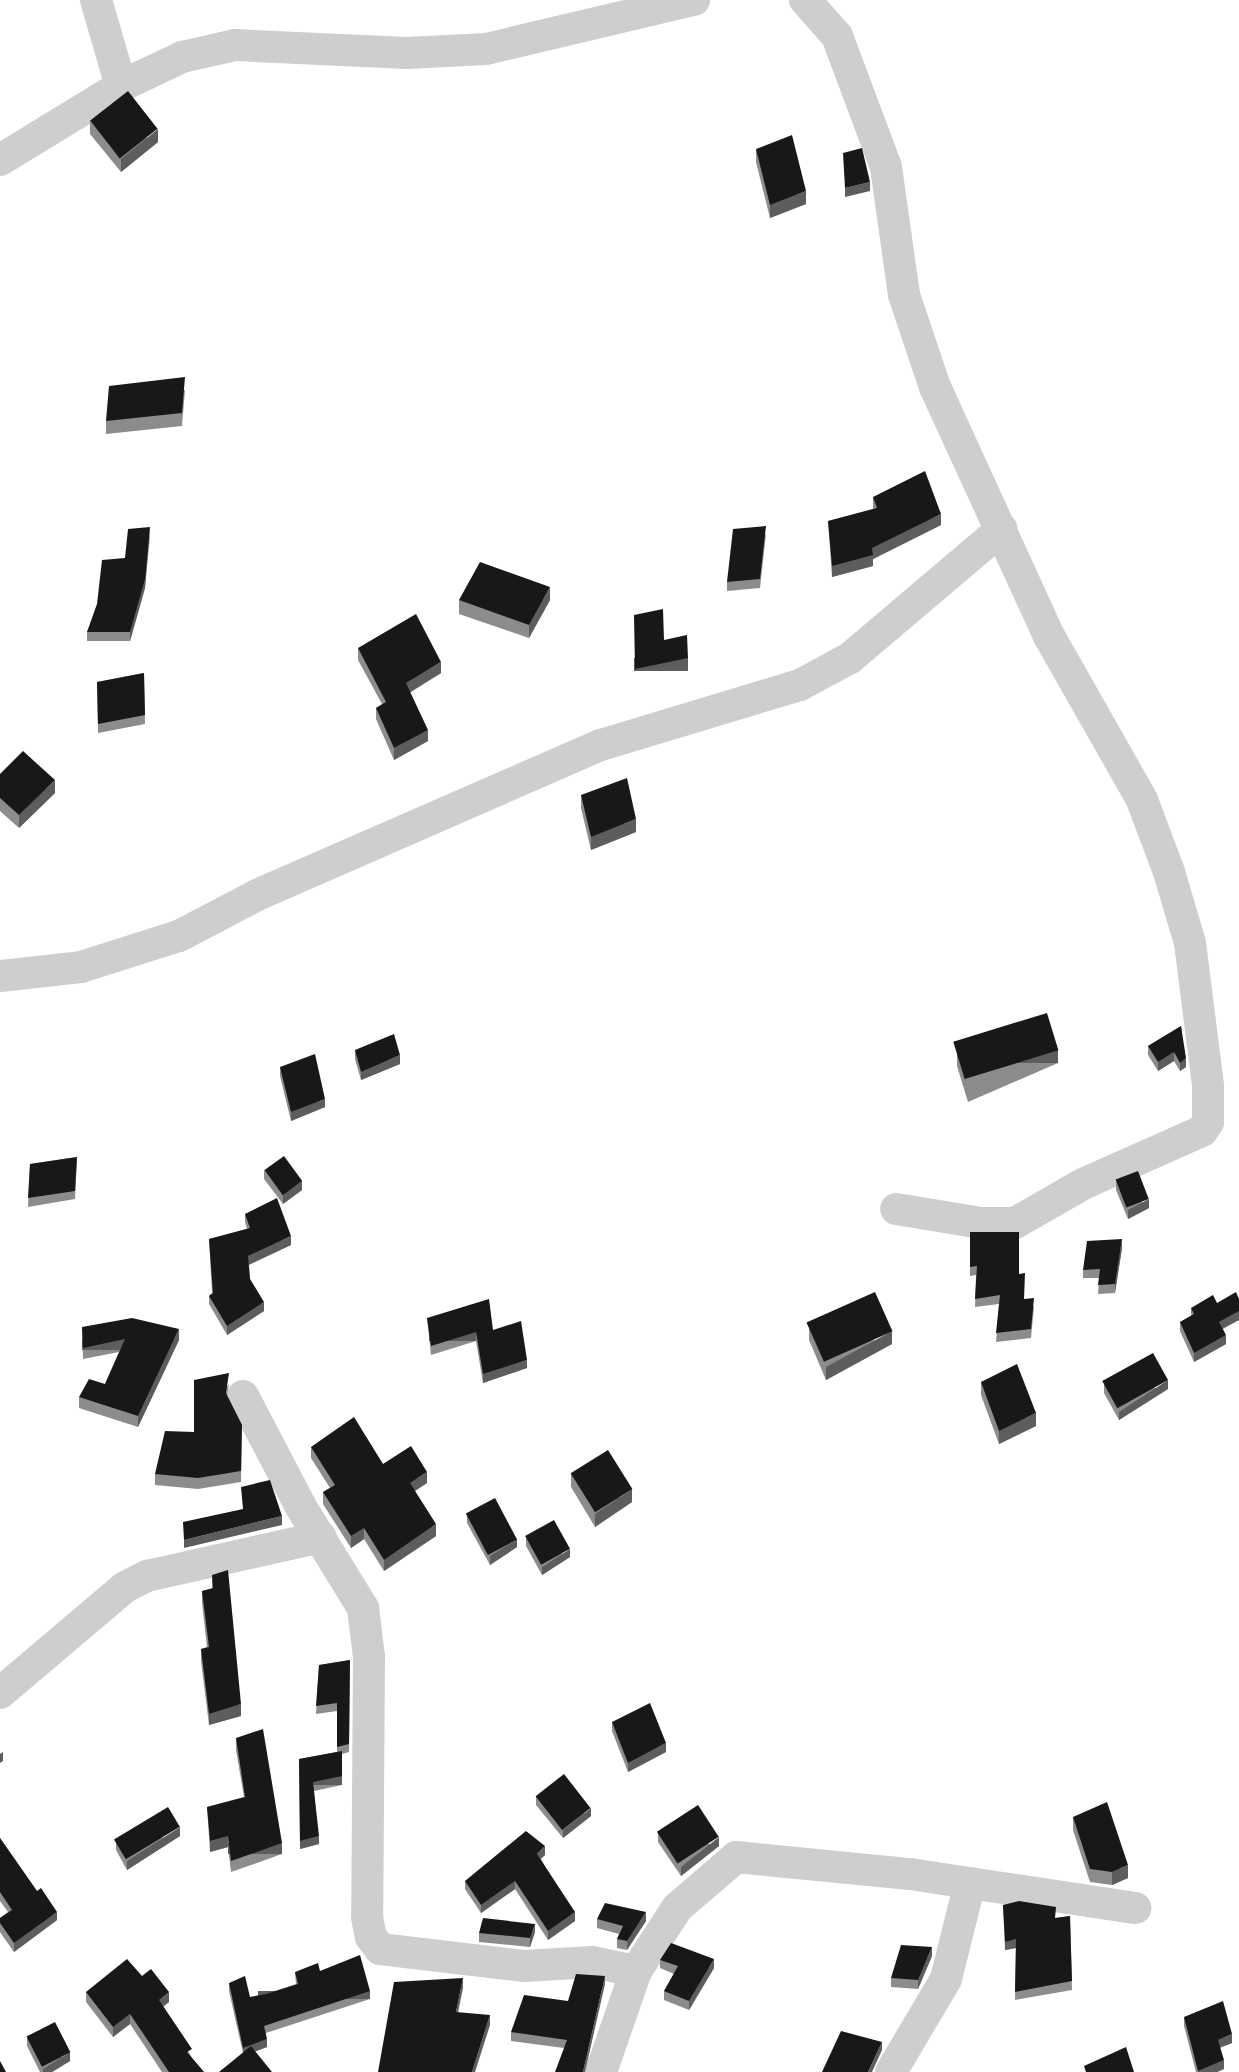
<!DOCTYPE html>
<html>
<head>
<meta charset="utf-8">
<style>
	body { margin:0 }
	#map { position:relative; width:1239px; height:2072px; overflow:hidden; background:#fff; font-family:"DM Sans",sans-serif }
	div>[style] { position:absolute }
	.minor>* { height:32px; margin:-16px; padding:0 16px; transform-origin:16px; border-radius:16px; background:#cecece }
	.wall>* { inset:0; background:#8c8c8c }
	.shaded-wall>* { inset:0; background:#5d5d5d; transform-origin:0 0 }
	.building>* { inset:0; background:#181818; transform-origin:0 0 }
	span { translate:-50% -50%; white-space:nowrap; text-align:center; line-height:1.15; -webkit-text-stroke:8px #fff; paint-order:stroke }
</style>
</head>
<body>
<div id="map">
	<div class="minor">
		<i style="left:96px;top:0;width:90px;rotate:73.8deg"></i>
		<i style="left:805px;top:0;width:48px;rotate:48.4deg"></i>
		<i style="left:837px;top:36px;width:140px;rotate:69.5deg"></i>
		<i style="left:886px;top:167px;width:129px;rotate:82deg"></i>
		<i style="left:904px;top:295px;width:97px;rotate:71.4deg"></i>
		<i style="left:935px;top:387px;width:274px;rotate:65.4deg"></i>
		<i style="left:1049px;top:636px;width:189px;rotate:60.4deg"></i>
		<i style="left:1142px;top:800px;width:77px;rotate:69.4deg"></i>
		<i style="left:1169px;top:872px;width:74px;rotate:73.5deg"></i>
		<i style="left:1190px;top:943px;width:144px;rotate:82.8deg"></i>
		<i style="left:1208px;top:1086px;width:36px;rotate:90deg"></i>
		<i style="left:1208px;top:1122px;width:11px;rotate:124deg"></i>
		<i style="left:1202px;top:1131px;width:130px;rotate:156deg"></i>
		<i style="left:1083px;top:1184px;width:78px;rotate:150.2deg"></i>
		<i style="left:1015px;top:1223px;width:34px;rotate:180deg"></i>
		<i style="left:981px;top:1223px;width:86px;rotate:-170.6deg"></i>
		<i style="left:0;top:160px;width:142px;rotate:-31.4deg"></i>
		<i style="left:121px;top:86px;width:68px;rotate:-25.4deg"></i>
		<i style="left:182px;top:57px;width:54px;rotate:-12.8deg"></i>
		<i style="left:235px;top:45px;width:172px;rotate:2.7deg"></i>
		<i style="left:407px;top:53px;width:79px;rotate:-2.9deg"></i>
		<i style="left:486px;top:49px;width:214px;rotate:-13.3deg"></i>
		<i style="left:0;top:976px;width:81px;rotate:-6.3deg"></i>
		<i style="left:81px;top:967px;width:103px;rotate:-17.6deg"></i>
		<i style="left:179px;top:936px;width:88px;rotate:-27.7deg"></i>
		<i style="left:257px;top:895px;width:375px;rotate:-23.6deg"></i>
		<i style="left:601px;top:745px;width:208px;rotate:-16.8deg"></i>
		<i style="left:800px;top:685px;width:57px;rotate:-28.4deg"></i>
		<i style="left:850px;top:658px;width:199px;rotate:-40.3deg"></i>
		<i style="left:243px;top:1396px;width:125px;rotate:62.4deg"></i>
		<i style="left:301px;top:1507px;width:119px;rotate:58.5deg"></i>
		<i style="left:363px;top:1608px;width:49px;rotate:83deg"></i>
		<i style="left:369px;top:1657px;width:260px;rotate:90.4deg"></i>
		<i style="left:367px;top:1917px;width:20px;rotate:79deg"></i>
		<i style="left:371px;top:1937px;width:15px;rotate:53deg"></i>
		<i style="left:380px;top:1949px;width:145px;rotate:6.7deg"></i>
		<i style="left:524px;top:1966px;width:68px;rotate:-3.4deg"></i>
		<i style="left:592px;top:1962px;width:45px;rotate:11.6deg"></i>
		<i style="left:0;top:1693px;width:164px;rotate:-40.3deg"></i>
		<i style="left:125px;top:1587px;width:25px;rotate:-27deg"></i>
		<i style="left:147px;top:1576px;width:178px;rotate:-12.6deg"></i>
		<i style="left:601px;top:2072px;width:107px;rotate:-70.9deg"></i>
		<i style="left:636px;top:1971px;width:75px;rotate:-56.9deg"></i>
		<i style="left:677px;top:1908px;width:78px;rotate:-40.8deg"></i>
		<i style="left:736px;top:1857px;width:175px;rotate:5.6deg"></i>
		<i style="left:910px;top:1874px;width:228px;rotate:8.6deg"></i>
		<i style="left:891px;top:2072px;width:108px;rotate:-59.4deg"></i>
		<i style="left:946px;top:1979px;width:99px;rotate:-76deg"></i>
	</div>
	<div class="wall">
		<i style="clip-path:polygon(90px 121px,158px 142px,121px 172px,90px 134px)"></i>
		<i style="clip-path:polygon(756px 149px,806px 204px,770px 218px,756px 162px)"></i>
		<i style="clip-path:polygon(185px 390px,182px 426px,106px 434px,106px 421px)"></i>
		<i style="clip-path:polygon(873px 497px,941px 525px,873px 559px,873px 566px,832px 577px,828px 521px,873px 509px)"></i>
		<i style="clip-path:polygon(766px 534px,760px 588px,727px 591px,727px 582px)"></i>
		<i style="clip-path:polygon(150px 536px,145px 588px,130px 641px,87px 641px,87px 632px,125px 558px)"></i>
		<i style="clip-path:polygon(459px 600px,550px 600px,529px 638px,459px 614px)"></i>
		<i style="clip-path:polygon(358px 648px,441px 673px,410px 692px,428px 741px,394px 760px,376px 719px,376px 708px,382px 704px,358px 660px)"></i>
		<i style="clip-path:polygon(144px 673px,145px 724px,98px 733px,97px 682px)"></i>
		<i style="clip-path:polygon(0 774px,55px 793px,19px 828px,0 811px)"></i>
		<i style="clip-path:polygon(581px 795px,636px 832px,591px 850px,581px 808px)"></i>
		<i style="clip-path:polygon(1181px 1026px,1186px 1067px,1180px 1071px,1174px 1061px,1158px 1071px,1148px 1055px,1148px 1046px)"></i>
		<i style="clip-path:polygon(355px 1050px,400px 1064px,361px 1080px,355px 1059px)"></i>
		<i style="clip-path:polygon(957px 1053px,1058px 1063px,968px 1102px,957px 1066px)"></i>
		<i style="clip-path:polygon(280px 1067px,325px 1107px,291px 1121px,280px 1076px)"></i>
		<i style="clip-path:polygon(77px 1157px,75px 1199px,28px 1207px,30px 1164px)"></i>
		<i style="clip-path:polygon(264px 1170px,302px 1190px,283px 1204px,264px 1179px)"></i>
		<i style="clip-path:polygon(1116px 1181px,1149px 1208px,1128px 1219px,1116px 1190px)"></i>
		<i style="clip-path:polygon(245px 1214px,291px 1245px,249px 1265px,250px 1279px,264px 1311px,227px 1335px,209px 1304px,209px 1296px,212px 1293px,209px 1239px,247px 1229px,245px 1222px)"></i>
		<i style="clip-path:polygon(970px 1232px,1019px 1274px,1024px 1299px,1034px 1307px,1031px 1338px,996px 1342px,999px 1304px,975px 1307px,976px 1275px,970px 1276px)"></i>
		<i style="clip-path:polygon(1122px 1248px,1115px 1293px,1098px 1294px,1099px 1278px,1083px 1278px,1083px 1270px)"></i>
		<i style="clip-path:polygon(1239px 1299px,1239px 1320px,1223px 1329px,1226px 1344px,1194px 1362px,1180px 1331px,1180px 1322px,1191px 1316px,1191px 1308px)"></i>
		<i style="clip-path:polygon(427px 1318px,493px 1330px,527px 1368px,483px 1383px,476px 1341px,431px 1355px)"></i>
		<i style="clip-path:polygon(82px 1327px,179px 1340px,138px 1427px,79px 1408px,79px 1397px,105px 1384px,119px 1352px,83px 1359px)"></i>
		<i style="clip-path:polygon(809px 1327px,892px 1344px,826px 1380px,809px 1340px)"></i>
		<i style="clip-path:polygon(981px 1382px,1036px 1426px,999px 1444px,981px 1395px)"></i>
		<i style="clip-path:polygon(229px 1384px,227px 1396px,242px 1425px,241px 1482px,198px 1489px,155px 1485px,155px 1474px,194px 1432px)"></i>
		<i style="clip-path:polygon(1104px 1384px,1168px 1389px,1119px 1420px,1104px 1393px)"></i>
		<i style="clip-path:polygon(311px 1447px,383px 1464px,427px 1483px,415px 1491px,436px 1536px,384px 1571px,364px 1539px,351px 1548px,323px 1504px,323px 1492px,330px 1488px,311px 1458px)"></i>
		<i style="clip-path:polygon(571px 1474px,632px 1502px,595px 1527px,571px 1487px)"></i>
		<i style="clip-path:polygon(467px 1515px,517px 1547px,490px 1565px,467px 1523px)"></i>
		<i style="clip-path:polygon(526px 1538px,570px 1557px,542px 1575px,526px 1546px)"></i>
		<i style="clip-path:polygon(212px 1575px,241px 1716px,209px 1725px,201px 1661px,201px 1649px,207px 1647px,202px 1603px,202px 1591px,212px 1589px)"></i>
		<i style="clip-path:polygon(350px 1660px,349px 1752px,342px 1754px,342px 1785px,314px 1791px,319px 1844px,300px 1849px,299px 1759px,337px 1752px,337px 1711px,316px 1714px,319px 1665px)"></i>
		<i style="clip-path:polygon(612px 1722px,666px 1752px,628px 1772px,612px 1731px)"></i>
		<i style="clip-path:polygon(236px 1738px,282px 1854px,231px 1872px,228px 1847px,210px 1852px,207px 1807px,244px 1797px,236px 1750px)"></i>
		<i style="clip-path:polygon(536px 1796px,591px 1816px,563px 1838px,536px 1805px)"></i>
		<i style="clip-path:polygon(1073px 1817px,1128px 1878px,1112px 1885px,1090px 1882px,1073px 1830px)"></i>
		<i style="clip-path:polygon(658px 1833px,719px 1846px,681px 1876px,658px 1842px)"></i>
		<i style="clip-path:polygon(180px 1836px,127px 1870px,116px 1850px,116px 1842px)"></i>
		<i style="clip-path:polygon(0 1838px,57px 1920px,14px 1952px,0 1932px,0 1918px,8px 1912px,0 1901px)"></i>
		<i style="clip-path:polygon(545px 1855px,541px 1859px,575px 1921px,548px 1940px,515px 1889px,481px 1913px,465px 1889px,465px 1881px)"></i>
		<i style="clip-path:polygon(1003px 1905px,1056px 1918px,1070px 1916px,1072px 1990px,1015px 2000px,1016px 1948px,1005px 1950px)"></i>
		<i style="clip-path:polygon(597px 1919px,646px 1921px,627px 1950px,617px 1948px,617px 1939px,619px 1934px,597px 1928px)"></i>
		<i style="clip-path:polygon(535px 1932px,530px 1947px,479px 1942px,479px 1933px)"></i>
		<i style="clip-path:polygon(932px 1956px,918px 1989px,891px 1987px,891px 1978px)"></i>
		<i style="clip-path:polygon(660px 1960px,714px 1968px,689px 2010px,664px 2000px,664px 1991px,674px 1974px,660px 1968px)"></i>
		<i style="clip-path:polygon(320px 1971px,370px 1999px,266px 2033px,267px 2047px,255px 2051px,243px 2053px,229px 1991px,229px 1983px,250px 1997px,266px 1994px,296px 1984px,295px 1972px)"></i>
		<i style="clip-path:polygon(142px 1976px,169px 2002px,163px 2006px,192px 2058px,204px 2072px,162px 2072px,130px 2024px,113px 2037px,86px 2002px,86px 1992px)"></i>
		<i style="clip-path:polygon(605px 1984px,564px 2048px,511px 2041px,511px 2032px,568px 2001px)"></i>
		<i style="clip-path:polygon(1184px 2017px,1232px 2043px,1220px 2048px,1224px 2069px,1217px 2072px,1196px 2072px,1184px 2026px)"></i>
		<i style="clip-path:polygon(27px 2038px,70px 2061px,52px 2072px,40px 2072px,27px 2046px)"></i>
	</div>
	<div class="shaded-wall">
		<i style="clip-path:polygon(158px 129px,158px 142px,121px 172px,121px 159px)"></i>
		<i style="clip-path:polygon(870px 182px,870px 191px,845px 197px,845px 188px)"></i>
		<i style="clip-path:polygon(806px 191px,806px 204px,770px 218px,770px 205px)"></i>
		<i style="clip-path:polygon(941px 514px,941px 525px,873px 559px,873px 566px,832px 577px,832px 566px)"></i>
		<i style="clip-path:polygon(150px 527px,145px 588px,130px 641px,130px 632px)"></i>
		<i style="clip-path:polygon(550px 587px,550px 600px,529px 638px,529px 625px)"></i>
		<i style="left:688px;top:658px;width:13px;height:54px;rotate:90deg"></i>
		<i style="clip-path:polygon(441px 662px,441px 673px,406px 695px,406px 683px)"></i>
		<i style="clip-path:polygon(428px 730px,428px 741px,394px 760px,394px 748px)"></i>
		<i style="clip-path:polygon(55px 780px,55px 793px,19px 828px,19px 815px)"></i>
		<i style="clip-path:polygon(636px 819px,636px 832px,591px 850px,591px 837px)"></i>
		<i style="left:1058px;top:1050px;width:13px;height:98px;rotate:90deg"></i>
		<i style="clip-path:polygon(1174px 1052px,1174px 1061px,1158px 1071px,1158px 1062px)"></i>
		<i style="clip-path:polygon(400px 1055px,400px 1064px,361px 1080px,361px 1072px)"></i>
		<i style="clip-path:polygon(1186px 1058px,1186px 1067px,1180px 1071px,1180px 1063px)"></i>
		<i style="clip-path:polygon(325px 1099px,325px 1107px,291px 1121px,291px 1112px)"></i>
		<i style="clip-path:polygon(302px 1181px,302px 1190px,283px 1204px,283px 1195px)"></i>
		<i style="clip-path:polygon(1149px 1199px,1149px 1208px,1128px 1219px,1128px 1210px)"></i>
		<i style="clip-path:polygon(291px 1236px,291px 1245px,248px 1265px,248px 1256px)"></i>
		<i style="clip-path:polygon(1122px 1239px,1122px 1248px,1115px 1293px,1115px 1284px)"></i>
		<i style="clip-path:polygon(264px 1302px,264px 1311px,227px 1335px,227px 1326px)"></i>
		<i style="clip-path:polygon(1239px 1311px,1239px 1320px,1219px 1330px,1219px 1322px)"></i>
		<i style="clip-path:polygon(179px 1329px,179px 1340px,138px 1427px,138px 1416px)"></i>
		<i style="clip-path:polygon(892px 1331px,892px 1344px,826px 1380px,826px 1367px)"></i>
		<i style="left:476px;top:1332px;width:9px;height:47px;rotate:90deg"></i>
		<i style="clip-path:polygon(1226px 1335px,1226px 1344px,1194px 1362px,1194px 1353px)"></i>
		<i style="left:125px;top:1339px;width:11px;height:43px;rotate:90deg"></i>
		<i style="clip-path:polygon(527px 1360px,527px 1368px,483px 1383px,483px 1374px)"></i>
		<i style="clip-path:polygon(1168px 1380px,1168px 1389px,1119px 1420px,1119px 1412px)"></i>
		<i style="clip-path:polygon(1036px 1413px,1036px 1426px,999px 1444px,999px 1431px)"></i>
		<i style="clip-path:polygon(427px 1472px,427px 1483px,410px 1494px,410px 1483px)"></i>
		<i style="clip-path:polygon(632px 1489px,632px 1502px,595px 1527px,595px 1514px)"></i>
		<i style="clip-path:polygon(282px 1516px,282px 1525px,184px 1548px,184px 1540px)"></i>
		<i style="clip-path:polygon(436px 1524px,436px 1536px,384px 1571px,384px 1560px)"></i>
		<i style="clip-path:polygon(364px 1528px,364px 1539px,351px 1548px,351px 1536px)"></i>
		<i style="clip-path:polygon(517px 1539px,517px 1547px,490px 1565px,490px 1556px)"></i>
		<i style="clip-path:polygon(570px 1549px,570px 1557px,542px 1575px,542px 1567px)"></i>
		<i style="clip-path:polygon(241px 1704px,241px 1716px,209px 1725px,209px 1714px)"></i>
		<i style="clip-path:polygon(666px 1743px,666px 1752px,628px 1772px,628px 1763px)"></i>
		<i style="clip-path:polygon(3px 1752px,3px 1761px,0 1763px,0 1754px)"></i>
		<i style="left:342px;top:1776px;width:9px;height:30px;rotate:90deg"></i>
		<i style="clip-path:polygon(591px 1808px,591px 1816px,563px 1838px,563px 1830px)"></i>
		<i style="clip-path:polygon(180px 1827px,180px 1836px,127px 1870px,127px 1861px)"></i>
		<i style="clip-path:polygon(228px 1836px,228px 1847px,210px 1852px,210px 1841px)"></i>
		<i style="clip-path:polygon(319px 1836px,319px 1844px,300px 1849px,300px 1841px)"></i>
		<i style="clip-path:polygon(719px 1837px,719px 1846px,681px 1876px,681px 1867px)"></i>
		<i style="left:282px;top:1843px;width:11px;height:54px;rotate:90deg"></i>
		<i style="clip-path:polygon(545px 1846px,545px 1855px,537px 1862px,537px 1854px)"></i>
		<i style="clip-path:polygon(1128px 1865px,1128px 1878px,1112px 1885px,1112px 1872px)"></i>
		<i style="clip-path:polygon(515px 1881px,515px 1889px,481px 1913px,481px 1905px)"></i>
		<i style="clip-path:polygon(57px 1912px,57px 1920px,14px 1952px,14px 1943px)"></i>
		<i style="clip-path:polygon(575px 1912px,575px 1921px,548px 1940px,548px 1931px)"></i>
		<i style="clip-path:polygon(646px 1912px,646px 1921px,627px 1950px,627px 1941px)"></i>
		<i style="clip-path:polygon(535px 1924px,535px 1932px,530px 1947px,530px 1938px)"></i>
		<i style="clip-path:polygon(1016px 1939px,1016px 1948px,1005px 1950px,1005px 1942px)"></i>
		<i style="clip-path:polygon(932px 1947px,932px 1956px,918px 1989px,918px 1980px)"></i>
		<i style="clip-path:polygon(714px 1959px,714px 1968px,689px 2010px,689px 2001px)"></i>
		<i style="clip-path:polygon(605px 1976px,605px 1984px,585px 2072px,583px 2072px)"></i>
		<i style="clip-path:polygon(463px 1978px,463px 1988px,456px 2022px,456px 2012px)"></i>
		<i style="left:370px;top:1991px;width:8px;height:112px;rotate:90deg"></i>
		<i style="clip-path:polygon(169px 1992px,169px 2002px,159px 2010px,159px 2000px)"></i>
		<i style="clip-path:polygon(130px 2014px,130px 2024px,113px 2037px,113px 2027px)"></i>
		<i style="clip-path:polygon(490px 2015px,490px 2025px,475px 2072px,472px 2072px)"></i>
		<i style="clip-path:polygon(1232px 2034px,1232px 2043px,1218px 2048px,1218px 2040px)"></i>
		<i style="clip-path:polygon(267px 2039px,267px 2047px,243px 2056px,243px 2048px)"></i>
		<i style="clip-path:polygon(882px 2042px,882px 2050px,872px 2072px,868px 2072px)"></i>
		<i style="clip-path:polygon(70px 2052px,70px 2061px,52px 2072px,43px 2072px,43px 2069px)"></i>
		<i style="clip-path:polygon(1224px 2060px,1224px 2069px,1217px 2072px,1198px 2072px,1198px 2071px)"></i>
	</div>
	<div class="building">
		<i style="left:128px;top:91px;width:48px;height:48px;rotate:52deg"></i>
		<i style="clip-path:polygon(792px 135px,806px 191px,770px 205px,756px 149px)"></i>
		<i style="clip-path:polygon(862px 148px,870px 182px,845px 188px,843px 153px)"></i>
		<i style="clip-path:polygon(185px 377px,182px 413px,106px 421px,109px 386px)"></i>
		<i style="clip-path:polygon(925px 471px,941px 514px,872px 548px,873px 555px,832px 566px,828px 521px,877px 508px,873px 497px)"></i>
		<i style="clip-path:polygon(766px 526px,760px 579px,727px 582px,733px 529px)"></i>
		<i style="clip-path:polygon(150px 527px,145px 579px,130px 632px,87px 632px,97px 604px,102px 560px,125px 558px,128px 529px)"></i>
		<i style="clip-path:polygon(480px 562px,550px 587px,529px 625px,459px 600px)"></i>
		<i style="clip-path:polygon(663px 609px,664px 640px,687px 635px,688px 658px,635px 669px,634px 615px)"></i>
		<i style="clip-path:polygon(416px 614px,441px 662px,406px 683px,428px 730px,394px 748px,376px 708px,386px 702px,358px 648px)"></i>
		<i style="clip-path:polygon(144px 673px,145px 715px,98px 724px,97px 682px)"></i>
		<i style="clip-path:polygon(23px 751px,55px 780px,19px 815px,0 798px,0 774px)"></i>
		<i style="clip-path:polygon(627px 778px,636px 819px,591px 837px,581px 795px)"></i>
		<i style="left:1047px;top:1013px;width:39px;height:98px;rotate:73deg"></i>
		<i style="clip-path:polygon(1181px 1026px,1186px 1058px,1180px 1063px,1174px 1052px,1158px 1062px,1148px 1046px)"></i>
		<i style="clip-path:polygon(394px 1034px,400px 1055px,361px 1072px,355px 1050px)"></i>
		<i style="clip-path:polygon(315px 1054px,325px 1099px,291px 1112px,280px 1067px)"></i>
		<i style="left:284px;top:1156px;width:31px;height:24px;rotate:54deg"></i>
		<i style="clip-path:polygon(77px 1157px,75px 1191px,28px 1198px,30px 1164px)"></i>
		<i style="left:1138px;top:1171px;width:30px;height:24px;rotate:69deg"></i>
		<i style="clip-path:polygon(277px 1198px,291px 1236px,248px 1256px,250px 1279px,264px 1302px,227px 1326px,209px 1296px,213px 1293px,209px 1239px,250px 1228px,245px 1214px)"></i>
		<i style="clip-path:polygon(970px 1232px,1019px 1232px,1019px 1274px,1025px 1273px,1024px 1299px,1034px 1298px,1031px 1329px,996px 1333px,1000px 1295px,975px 1299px,977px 1266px,970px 1267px)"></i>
		<i style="clip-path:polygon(1122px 1239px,1115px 1284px,1098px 1285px,1100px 1269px,1083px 1270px,1087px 1241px)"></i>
		<i style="left:875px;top:1292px;width:43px;height:75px;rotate:66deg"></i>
		<i style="clip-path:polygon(1236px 1292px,1239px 1299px,1239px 1311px,1219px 1322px,1226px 1335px,1194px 1353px,1180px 1322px,1194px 1314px,1191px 1308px,1213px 1295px,1217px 1303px)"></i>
		<i style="clip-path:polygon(489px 1299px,493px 1330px,521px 1321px,527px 1360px,483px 1374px,476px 1332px,431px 1346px,427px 1318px)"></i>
		<i style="clip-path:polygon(132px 1318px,179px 1329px,138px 1416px,79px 1397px,89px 1379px,105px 1384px,125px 1339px,83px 1348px,82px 1327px)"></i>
		<i style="left:1153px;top:1353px;width:31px;height:58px;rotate:61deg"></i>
		<i style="clip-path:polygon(1017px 1364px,1036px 1413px,999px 1431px,981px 1382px)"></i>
		<i style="clip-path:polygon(229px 1373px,226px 1393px,242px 1425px,241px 1471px,198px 1478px,155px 1474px,165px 1431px,194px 1432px,194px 1380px)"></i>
		<i style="clip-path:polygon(354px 1417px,383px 1464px,411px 1446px,427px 1472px,410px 1483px,436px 1524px,384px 1560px,364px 1528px,351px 1536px,323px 1492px,335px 1485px,311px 1447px)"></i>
		<i style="left:608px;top:1450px;width:46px;height:44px;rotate:58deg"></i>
		<i style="clip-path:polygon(270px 1480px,282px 1516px,184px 1540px,183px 1522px,243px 1509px,241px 1487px)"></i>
		<i style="left:495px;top:1498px;width:47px;height:33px;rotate:62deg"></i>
		<i style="left:554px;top:1520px;width:33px;height:33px;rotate:61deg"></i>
		<i style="clip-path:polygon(228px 1570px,241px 1704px,209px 1714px,201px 1649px,209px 1647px,202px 1591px,213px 1588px,212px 1575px)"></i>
		<i style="clip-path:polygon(350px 1660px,349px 1744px,337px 1747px,337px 1703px,316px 1706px,319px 1665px)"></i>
		<i style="clip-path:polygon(650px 1703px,666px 1743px,628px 1763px,612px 1722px)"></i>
		<i style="clip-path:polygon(263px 1729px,282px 1843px,231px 1861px,228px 1836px,210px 1841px,207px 1807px,245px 1797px,236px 1738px)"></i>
		<i style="clip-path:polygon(342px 1751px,342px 1776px,313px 1782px,319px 1836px,300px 1841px,299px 1759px)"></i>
		<i style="left:564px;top:1774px;width:43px;height:36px;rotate:52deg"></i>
		<i style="clip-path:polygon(1107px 1802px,1128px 1865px,1112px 1872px,1090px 1869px,1073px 1817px)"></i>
		<i style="left:698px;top:1805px;width:38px;height:49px;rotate:57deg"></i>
		<i style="left:168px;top:1807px;width:23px;height:63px;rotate:59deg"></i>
		<i style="clip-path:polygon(526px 1831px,545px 1846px,537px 1854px,575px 1912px,548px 1931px,515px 1881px,481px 1905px,465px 1881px)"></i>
		<i style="clip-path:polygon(0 1838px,37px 1891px,41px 1888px,57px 1912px,14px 1943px,0 1923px,0 1918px,12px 1910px,0 1892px)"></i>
		<i style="clip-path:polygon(1019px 1901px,1056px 1907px,1055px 1918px,1070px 1916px,1072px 1981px,1015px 1992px,1016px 1939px,1005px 1942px,1003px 1905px)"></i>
		<i style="clip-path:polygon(605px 1903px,646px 1912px,627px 1941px,617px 1939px,623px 1926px,597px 1919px)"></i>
		<i style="clip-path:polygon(483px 1918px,535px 1924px,530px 1938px,479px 1933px)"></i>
		<i style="clip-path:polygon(671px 1943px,714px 1959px,689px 2001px,664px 1991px,678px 1966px,660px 1960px)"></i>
		<i style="clip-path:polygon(901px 1945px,932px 1947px,918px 1980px,891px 1978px)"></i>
		<i style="clip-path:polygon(360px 1955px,370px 1991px,264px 2026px,267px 2039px,243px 2048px,229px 1983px,245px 1976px,250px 1997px,266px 1994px,298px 1984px,295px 1972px,318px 1963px,320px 1971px)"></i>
		<i style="clip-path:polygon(127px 1959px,142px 1976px,151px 1969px,169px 1992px,159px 2000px,192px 2049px,187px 2052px,204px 2072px,169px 2072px,130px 2014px,113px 2027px,86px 1992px)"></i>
		<i style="clip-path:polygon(576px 1974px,605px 1976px,583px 2072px,555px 2072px,567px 2040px,511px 2032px,524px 1995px,568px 2001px)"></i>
		<i style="clip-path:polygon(463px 1978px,456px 2012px,490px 2015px,472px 2072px,378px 2072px,394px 1982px)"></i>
		<i style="clip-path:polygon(1223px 2001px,1232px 2034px,1218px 2040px,1224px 2060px,1198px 2071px,1184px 2017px)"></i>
		<i style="left:55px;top:2022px;width:34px;height:32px;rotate:63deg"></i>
		<i style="clip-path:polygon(841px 2031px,882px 2042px,868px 2072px,822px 2072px)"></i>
		<i style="clip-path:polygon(251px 2046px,272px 2072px,219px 2072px)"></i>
		<i style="clip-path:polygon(1126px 2047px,1134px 2072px,1086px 2072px,1084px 2066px)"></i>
		<i style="clip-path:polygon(0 2061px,6px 2072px,0 2072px)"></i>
	</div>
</div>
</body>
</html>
